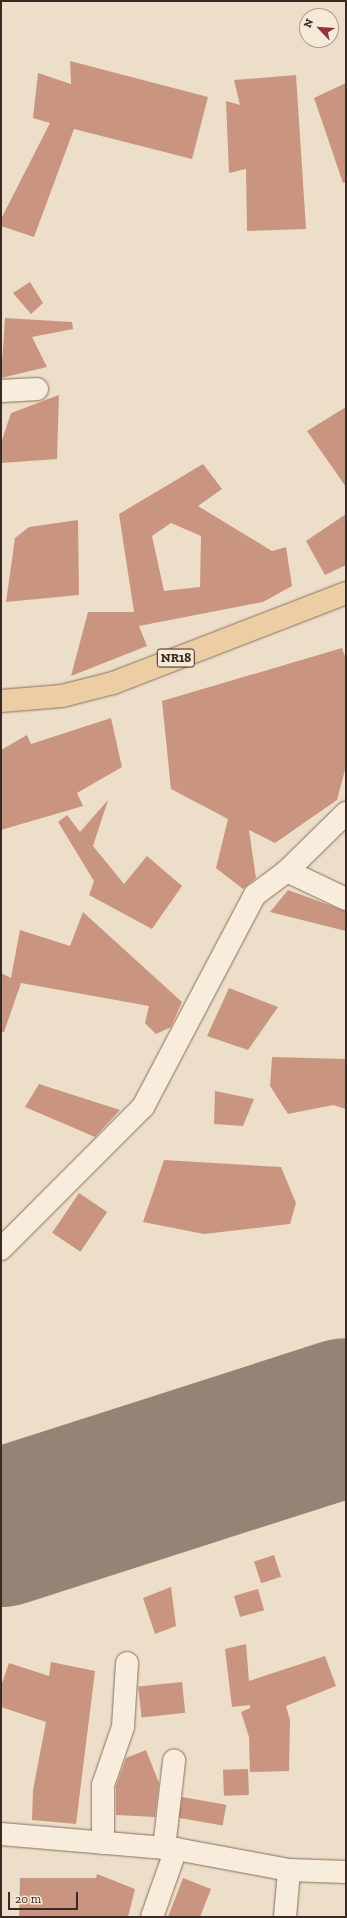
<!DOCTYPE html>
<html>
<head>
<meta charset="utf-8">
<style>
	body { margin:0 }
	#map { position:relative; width:347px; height:1918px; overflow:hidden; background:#eddec9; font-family:"Zilla Slab",serif }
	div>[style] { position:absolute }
	.runway>* { height:158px; margin:-79px; padding:0 79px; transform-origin:79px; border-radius:79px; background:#948475 }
	.building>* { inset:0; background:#c99581; transform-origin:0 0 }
	.roads { filter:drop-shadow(0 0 1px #896f5e) drop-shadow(0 0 1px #896f5e) }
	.minor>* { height:22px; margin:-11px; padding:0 11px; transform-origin:11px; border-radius:11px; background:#f8ecdc }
	.major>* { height:22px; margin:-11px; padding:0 11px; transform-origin:11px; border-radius:11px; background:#edcda4 }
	span { translate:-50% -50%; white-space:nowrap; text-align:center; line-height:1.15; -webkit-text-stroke:3px #f5e9d8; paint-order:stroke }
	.shield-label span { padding:1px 3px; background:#f5e9d8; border:1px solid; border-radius:3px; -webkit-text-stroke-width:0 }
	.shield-label { font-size:13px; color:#3a2a21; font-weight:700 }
	.frame { position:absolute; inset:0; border:2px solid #3a2a21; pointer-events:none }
	.north { position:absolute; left:299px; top:8px; width:40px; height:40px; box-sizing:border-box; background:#f5e9d8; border:1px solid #aa9d8f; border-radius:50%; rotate:295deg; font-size:11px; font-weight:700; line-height:16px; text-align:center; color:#3a2a21 }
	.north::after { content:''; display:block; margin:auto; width:14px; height:18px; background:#95313f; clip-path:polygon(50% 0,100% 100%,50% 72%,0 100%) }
	.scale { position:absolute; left:8px; top:1892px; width:70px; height:18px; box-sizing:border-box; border:2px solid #3a2a21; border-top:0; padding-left:5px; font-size:12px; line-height:14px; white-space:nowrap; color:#3a2a21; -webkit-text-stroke:3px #f5e9d8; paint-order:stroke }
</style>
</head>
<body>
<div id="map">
	<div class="runway">
		<i style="left:1px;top:1528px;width:362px;rotate:-17.8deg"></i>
	</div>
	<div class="building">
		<i style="clip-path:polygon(70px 61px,208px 97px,192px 159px,74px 129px,34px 237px,1px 226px,1px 219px,50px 123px,33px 118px,38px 73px,71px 84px)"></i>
		<i style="clip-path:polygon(296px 75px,306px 229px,247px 231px,246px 169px,229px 173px,226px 101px,240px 105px,234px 80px)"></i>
		<i style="clip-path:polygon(346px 83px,346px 182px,343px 183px,314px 98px)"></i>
		<i style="clip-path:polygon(30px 282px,43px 303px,31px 314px,13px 293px)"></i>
		<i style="clip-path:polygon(5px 318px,72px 322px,73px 329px,32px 337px,47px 367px,1px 378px)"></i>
		<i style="clip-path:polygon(59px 395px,57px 459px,1px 463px,1px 443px,11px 413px)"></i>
		<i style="clip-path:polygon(346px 407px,346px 487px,307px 431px)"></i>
		<i style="clip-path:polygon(evenodd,203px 464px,222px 489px,198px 506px,272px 551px,286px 547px,292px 586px,263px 602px,139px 626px,147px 646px,71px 676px,88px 612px,134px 612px,119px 514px,203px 464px,171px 523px,201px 536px,200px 587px,164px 591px,152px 536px,171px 523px)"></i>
		<i style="clip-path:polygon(346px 514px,346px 565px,325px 575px,306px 541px)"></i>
		<i style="clip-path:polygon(78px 520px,79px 595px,6px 602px,15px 538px,29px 527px)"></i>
		<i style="clip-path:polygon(342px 648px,346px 659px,346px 766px,337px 800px,275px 843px,249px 830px,256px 878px,243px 889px,216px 868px,228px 819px,171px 789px,162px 701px)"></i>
		<i style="clip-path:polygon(111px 718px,122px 767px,77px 793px,83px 806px,1px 830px,1px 750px,27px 735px,31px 744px)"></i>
		<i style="clip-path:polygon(108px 800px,93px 846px,124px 884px,147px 856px,182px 886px,152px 929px,89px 895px,94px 881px,58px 822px,67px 815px,80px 832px)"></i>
		<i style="clip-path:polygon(288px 890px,346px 911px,346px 931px,270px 912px)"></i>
		<i style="clip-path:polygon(83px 912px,182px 1002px,171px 1027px,156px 1034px,145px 1023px,149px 1006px,21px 983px,4px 1032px,1px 1032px,1px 973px,11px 978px,20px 930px,70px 946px)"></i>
		<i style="clip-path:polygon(229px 988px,278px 1007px,248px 1050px,207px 1036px)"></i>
		<i style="clip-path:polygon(272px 1057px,346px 1059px,346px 1109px,333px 1105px,288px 1114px,270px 1086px)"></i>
		<i style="clip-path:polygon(39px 1084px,120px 1110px,95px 1137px,25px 1107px)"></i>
		<i style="clip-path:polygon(215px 1091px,254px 1099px,243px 1126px,214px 1124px)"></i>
		<i style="clip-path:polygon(164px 1160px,281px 1167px,296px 1203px,290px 1224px,204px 1234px,143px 1222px)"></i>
		<i style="left:79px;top:1193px;width:34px;height:48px;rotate:34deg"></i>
		<i style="left:274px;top:1555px;width:23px;height:21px;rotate:72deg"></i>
		<i style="clip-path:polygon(171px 1587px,176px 1626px,155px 1634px,143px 1598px)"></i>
		<i style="left:258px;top:1589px;width:22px;height:25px;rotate:74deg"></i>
		<i style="clip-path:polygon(246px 1644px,249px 1681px,325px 1656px,336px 1686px,286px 1706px,290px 1720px,289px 1771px,250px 1772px,249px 1737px,241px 1712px,250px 1708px,250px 1705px,232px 1707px,225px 1649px)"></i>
		<i style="clip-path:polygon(51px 1662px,95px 1671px,76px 1824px,32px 1820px,33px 1790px,46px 1722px,1px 1707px,1px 1686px,9px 1663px,49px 1676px)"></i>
		<i style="left:182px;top:1682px;width:31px;height:44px;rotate:84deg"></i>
		<i style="clip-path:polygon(146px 1750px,159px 1783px,155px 1817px,116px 1815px,116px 1786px,126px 1758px)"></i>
		<i style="left:248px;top:1769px;width:26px;height:25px;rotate:88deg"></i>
		<i style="left:182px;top:1797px;width:45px;height:21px;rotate:10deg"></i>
		<i style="clip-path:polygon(97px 1874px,135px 1889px,128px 1917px,19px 1917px,20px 1878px,96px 1878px)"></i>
		<i style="clip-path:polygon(183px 1878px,211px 1889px,200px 1917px,168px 1917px)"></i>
	</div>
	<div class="roads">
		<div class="minor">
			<i style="left:1px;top:391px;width:36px;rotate:-3deg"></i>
			<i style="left:287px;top:871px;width:65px;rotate:25.4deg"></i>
			<i style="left:1px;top:1249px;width:201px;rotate:-45deg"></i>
			<i style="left:143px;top:1107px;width:240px;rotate:-62.2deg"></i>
			<i style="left:255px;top:895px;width:40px;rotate:-37deg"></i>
			<i style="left:287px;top:871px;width:83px;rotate:-44.5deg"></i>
			<i style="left:1px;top:1834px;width:176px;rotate:4.9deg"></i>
			<i style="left:176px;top:1849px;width:115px;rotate:10.5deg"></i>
			<i style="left:289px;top:1870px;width:57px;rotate:2deg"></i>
			<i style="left:103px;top:1843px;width:58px;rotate:-90deg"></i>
			<i style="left:103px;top:1785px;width:61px;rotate:-71deg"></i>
			<i style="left:123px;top:1727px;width:64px;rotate:-86.4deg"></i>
			<i style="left:164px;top:1848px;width:88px;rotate:-83.4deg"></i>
			<i style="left:152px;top:1917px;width:72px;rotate:-70.6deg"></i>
			<i style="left:285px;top:1917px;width:47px;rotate:-85.1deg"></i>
		</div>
		<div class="major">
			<i style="left:1px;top:701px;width:61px;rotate:-4.7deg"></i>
			<i style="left:62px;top:696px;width:53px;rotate:-14.3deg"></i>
			<i style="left:113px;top:683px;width:250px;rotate:-21.1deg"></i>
		</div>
	</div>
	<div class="shield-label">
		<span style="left:176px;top:658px">NR18</span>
	</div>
	<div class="frame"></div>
	<div class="north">N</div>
	<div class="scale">20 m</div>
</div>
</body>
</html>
